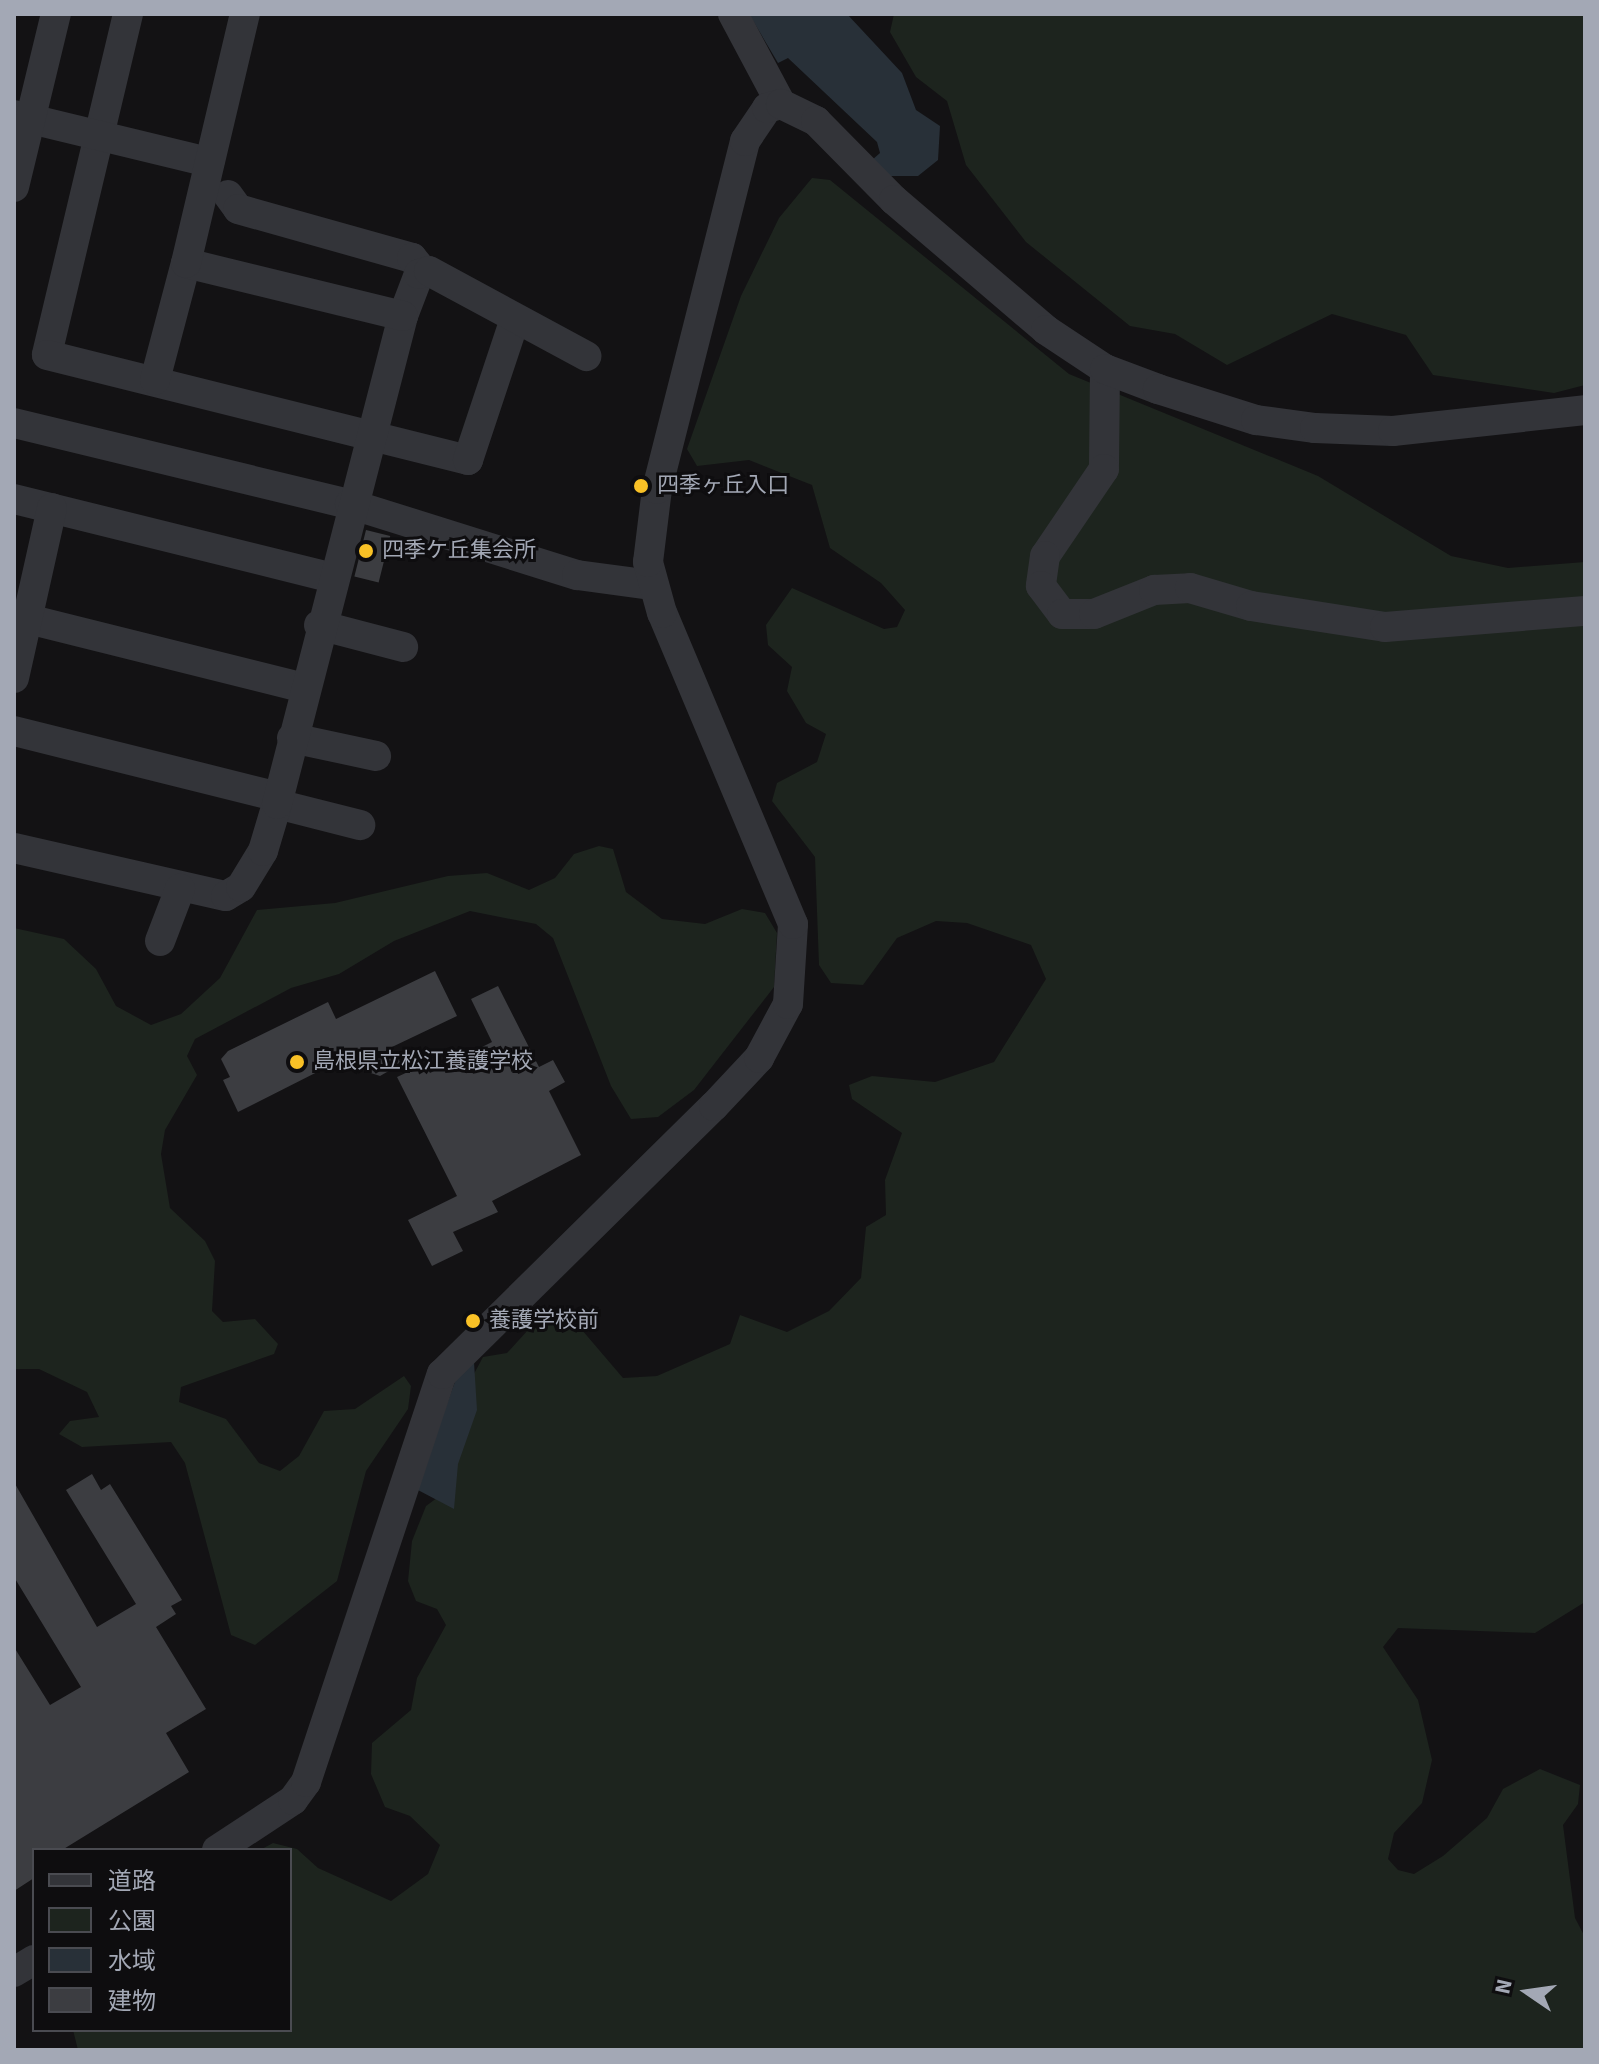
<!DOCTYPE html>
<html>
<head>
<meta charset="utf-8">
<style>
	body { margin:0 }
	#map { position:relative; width:1599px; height:2064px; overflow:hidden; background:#131214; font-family:"Source Sans 3","Noto Sans JP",sans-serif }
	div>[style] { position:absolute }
	.green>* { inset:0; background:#1d241e }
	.water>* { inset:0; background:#283038 }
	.building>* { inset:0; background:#3c3d41; transform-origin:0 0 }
	.minor>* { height:30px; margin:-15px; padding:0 15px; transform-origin:15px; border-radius:15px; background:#333439 }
	.dots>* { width:22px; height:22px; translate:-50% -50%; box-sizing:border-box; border:4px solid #0e0d0f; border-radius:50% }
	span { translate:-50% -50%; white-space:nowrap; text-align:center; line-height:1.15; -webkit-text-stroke:6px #0e0d0f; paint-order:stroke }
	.poi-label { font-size:22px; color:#a3a8b5 }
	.left { translate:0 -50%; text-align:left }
	.frame { position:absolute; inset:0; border:16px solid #a3a8b5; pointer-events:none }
	.legend { position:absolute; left:32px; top:1848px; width:260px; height:184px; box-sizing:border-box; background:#0e0d0f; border:2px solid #4a4b51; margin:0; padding:10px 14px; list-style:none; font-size:24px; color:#a3a8b5 }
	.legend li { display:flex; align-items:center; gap:16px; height:40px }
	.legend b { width:40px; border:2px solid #4a4b51 }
	.north { position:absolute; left:1487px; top:1952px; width:80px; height:80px; -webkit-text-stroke:6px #0e0d0f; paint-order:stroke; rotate:283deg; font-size:22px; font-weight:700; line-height:32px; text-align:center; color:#a3a8b5 }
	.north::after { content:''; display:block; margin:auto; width:28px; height:36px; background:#a3a8b5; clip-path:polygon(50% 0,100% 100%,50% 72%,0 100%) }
</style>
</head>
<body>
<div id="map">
	<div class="green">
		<i style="clip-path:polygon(894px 14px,1585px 14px,1585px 385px,1554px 393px,1433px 375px,1406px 335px,1332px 314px,1227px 365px,1175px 334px,1130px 326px,1026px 242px,966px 165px,947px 101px,916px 77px,890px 32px)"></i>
		<i style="clip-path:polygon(812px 178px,830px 180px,1069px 374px,1318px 476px,1451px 556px,1508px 568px,1585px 562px,1585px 1602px,1535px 1633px,1398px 1628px,1383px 1647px,1418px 1700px,1432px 1760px,1422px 1803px,1394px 1833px,1388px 1859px,1398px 1870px,1414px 1874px,1443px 1856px,1487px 1818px,1503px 1789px,1540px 1769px,1580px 1785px,1578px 1804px,1563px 1825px,1575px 1918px,1585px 1937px,1585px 2050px,78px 2050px,73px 2030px,290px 2030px,290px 1850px,260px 1850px,273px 1843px,297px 1849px,318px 1868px,391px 1901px,428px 1874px,440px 1845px,410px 1816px,385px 1807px,371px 1774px,372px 1743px,411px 1710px,417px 1678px,446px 1625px,437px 1609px,416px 1601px,408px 1581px,412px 1541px,426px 1506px,445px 1492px,468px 1385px,483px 1357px,507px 1353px,528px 1330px,557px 1323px,582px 1330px,623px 1378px,657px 1376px,730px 1344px,740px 1315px,787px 1332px,829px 1311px,861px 1278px,866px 1227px,886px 1215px,885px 1180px,902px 1133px,852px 1099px,849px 1085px,872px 1076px,935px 1082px,994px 1062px,1046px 979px,1031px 945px,967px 923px,936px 921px,897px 938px,863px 985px,831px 983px,819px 965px,815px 857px,772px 801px,777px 783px,817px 762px,826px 734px,806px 723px,787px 691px,792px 667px,768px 645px,766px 625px,792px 588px,884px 629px,897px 627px,905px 610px,881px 583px,830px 548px,812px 485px,749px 460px,697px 466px,687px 449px,741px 296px,779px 218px)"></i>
		<i style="clip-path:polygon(599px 846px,613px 849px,626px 892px,662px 919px,705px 924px,742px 909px,765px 913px,777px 933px,774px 987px,694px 1090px,658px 1117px,631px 1119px,611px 1086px,553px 938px,536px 924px,470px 911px,394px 941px,339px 974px,291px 988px,195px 1039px,187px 1056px,197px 1075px,165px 1130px,161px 1154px,170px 1208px,205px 1241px,215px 1261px,212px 1311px,223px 1322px,255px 1319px,278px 1344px,274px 1354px,181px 1387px,179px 1402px,226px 1419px,259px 1463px,280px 1471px,299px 1456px,324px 1411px,355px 1409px,404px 1376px,411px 1386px,408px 1409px,366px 1471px,337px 1581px,255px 1645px,231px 1635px,185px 1463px,171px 1442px,82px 1447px,59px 1434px,70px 1421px,99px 1417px,87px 1392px,39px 1369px,14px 1369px,14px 928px,64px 939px,96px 969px,116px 1006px,151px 1025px,181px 1014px,220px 978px,257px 910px,335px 903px,448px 876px,487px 873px,529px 890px,555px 878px,574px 854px)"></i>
	</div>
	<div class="water">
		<i style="clip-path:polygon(749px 14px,847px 14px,902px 73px,916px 110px,940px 126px,938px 160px,918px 176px,886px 176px,872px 160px,880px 153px,877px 142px,788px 58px,778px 63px)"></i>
		<i style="clip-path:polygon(474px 1362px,477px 1410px,458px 1464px,454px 1509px,416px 1489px,456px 1379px)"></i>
	</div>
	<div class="building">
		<i style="left:366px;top:530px;width:25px;height:48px;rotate:14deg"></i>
		<i style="clip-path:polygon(435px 971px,457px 1016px,392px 1047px,401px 1064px,380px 1076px,337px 1062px,238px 1112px,223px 1080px,230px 1077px,221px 1059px,228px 1051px,328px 1002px,336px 1019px)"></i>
		<i style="clip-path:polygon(498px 986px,539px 1067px,553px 1060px,565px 1082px,549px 1091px,581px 1155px,492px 1201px,498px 1212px,453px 1232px,463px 1251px,432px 1266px,408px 1220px,457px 1196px,397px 1077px,425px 1064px,430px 1073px,492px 1042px,471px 999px)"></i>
		<i style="clip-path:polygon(92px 1474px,101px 1490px,110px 1484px,182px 1600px,171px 1606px,176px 1614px,156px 1627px,206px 1709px,166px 1733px,189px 1772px,62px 1850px,34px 1850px,34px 1878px,14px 1891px,14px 1647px,50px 1705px,81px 1687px,14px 1577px,14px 1482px,97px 1627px,136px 1604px,66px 1490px)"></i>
	</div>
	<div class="minor">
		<i style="left:128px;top:14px;width:350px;rotate:103.4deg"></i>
		<i style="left:47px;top:355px;width:434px;rotate:14deg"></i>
		<i style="left:468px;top:460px;width:149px;rotate:-71.6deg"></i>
		<i style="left:733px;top:14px;width:102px;rotate:61.9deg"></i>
		<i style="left:14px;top:115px;width:201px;rotate:13.6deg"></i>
		<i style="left:14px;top:187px;width:178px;rotate:-76.4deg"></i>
		<i style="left:228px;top:195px;width:17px;rotate:54deg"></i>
		<i style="left:238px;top:209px;width:181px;rotate:15.7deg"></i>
		<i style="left:412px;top:258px;width:17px;rotate:50deg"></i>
		<i style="left:403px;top:316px;width:45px;rotate:-69.1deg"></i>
		<i style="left:419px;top:274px;width:10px;rotate:-17deg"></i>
		<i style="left:429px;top:271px;width:179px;rotate:28.4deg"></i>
		<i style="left:1105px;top:369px;width:100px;rotate:90.6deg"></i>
		<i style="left:1104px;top:469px;width:105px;rotate:124.1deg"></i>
		<i style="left:1045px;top:556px;width:30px;rotate:98deg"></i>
		<i style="left:1041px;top:586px;width:35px;rotate:53deg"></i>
		<i style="left:1062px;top:614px;width:32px"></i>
		<i style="left:1094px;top:614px;width:65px;rotate:-21.8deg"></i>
		<i style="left:1154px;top:590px;width:36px;rotate:-3deg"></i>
		<i style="left:1190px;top:588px;width:64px;rotate:16.4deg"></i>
		<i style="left:1251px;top:606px;width:136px;rotate:8.9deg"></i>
		<i style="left:1385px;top:627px;width:201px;rotate:-4.6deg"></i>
		<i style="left:155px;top:380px;width:121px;rotate:-75.2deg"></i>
		<i style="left:14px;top:423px;width:346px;rotate:13.6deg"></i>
		<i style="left:350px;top:504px;width:238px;rotate:17.4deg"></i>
		<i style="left:577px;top:575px;width:76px;rotate:7.6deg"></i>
		<i style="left:14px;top:499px;width:325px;rotate:13.9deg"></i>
		<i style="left:28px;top:619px;width:284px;rotate:14deg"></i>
		<i style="left:319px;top:625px;width:87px;rotate:14.7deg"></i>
		<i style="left:14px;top:678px;width:174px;rotate:-77.4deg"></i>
		<i style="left:14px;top:731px;width:272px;rotate:14deg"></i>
		<i style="left:292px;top:738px;width:86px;rotate:12.1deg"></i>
		<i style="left:277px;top:804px;width:86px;rotate:14.2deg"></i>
		<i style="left:14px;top:848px;width:217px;rotate:12.8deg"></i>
		<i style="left:226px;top:896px;width:17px;rotate:-31deg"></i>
		<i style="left:241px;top:887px;width:42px;rotate:-58.6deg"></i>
		<i style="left:263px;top:851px;width:49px;rotate:-73.4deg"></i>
		<i style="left:277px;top:804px;width:504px;rotate:-75.52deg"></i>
		<i style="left:403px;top:316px;width:223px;rotate:-166.3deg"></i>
		<i style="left:186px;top:263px;width:256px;rotate:-76.7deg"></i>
		<i style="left:160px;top:941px;width:56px;rotate:-69deg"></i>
		<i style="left:217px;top:1850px;width:91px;rotate:-33.3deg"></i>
		<i style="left:293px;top:1800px;width:22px;rotate:-54deg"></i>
		<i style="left:306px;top:1782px;width:430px;rotate:-71.6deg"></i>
		<i style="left:442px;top:1374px;width:382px;rotate:-44.6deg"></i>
		<i style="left:714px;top:1106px;width:66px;rotate:-46.8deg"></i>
		<i style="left:759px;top:1058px;width:61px;rotate:-61.8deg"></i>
		<i style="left:788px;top:1004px;width:80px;rotate:-86.4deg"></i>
		<i style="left:793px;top:924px;width:337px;rotate:-112.8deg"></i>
		<i style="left:662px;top:613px;width:53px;rotate:-105.4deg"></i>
		<i style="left:648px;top:562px;width:74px;rotate:-83deg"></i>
		<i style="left:657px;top:489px;width:359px;rotate:-75.8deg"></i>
		<i style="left:745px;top:141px;width:40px;rotate:-56deg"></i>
		<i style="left:767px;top:108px;width:15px;rotate:-16deg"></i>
		<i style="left:781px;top:104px;width:39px;rotate:26deg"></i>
		<i style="left:816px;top:121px;width:111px;rotate:45.4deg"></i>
		<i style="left:894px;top:200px;width:200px;rotate:40.5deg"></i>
		<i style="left:1046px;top:330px;width:71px;rotate:33.5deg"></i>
		<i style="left:1105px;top:369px;width:57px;rotate:20.7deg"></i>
		<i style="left:1158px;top:389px;width:103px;rotate:17.6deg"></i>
		<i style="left:1256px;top:420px;width:60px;rotate:7.7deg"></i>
		<i style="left:1315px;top:428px;width:78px;rotate:2.2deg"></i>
		<i style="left:1393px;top:431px;width:193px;rotate:-6.2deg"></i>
		<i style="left:14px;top:1972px;width:23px;rotate:-31deg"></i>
	</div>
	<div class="dots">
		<i style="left:641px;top:486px;background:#f9c126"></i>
		<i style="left:366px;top:551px;background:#f9c126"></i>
		<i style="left:297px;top:1062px;background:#f9c126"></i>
		<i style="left:473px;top:1321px;background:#f9c126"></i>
	</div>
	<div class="poi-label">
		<span class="left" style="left:657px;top:486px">四季ヶ丘入口</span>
		<span class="left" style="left:382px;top:551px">四季ケ丘集会所</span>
		<span class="left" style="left:313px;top:1062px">島根県立松江養護学校</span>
		<span class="left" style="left:489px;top:1321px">養護学校前</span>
	</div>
	<div class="frame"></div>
	<ul class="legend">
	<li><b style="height:10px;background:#333439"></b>道路</li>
	<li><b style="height:22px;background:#1d241e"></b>公園</li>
	<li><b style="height:22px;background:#283038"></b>水域</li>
	<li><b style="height:22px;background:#3c3d41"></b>建物</li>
	</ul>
	<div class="north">N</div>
</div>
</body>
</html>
